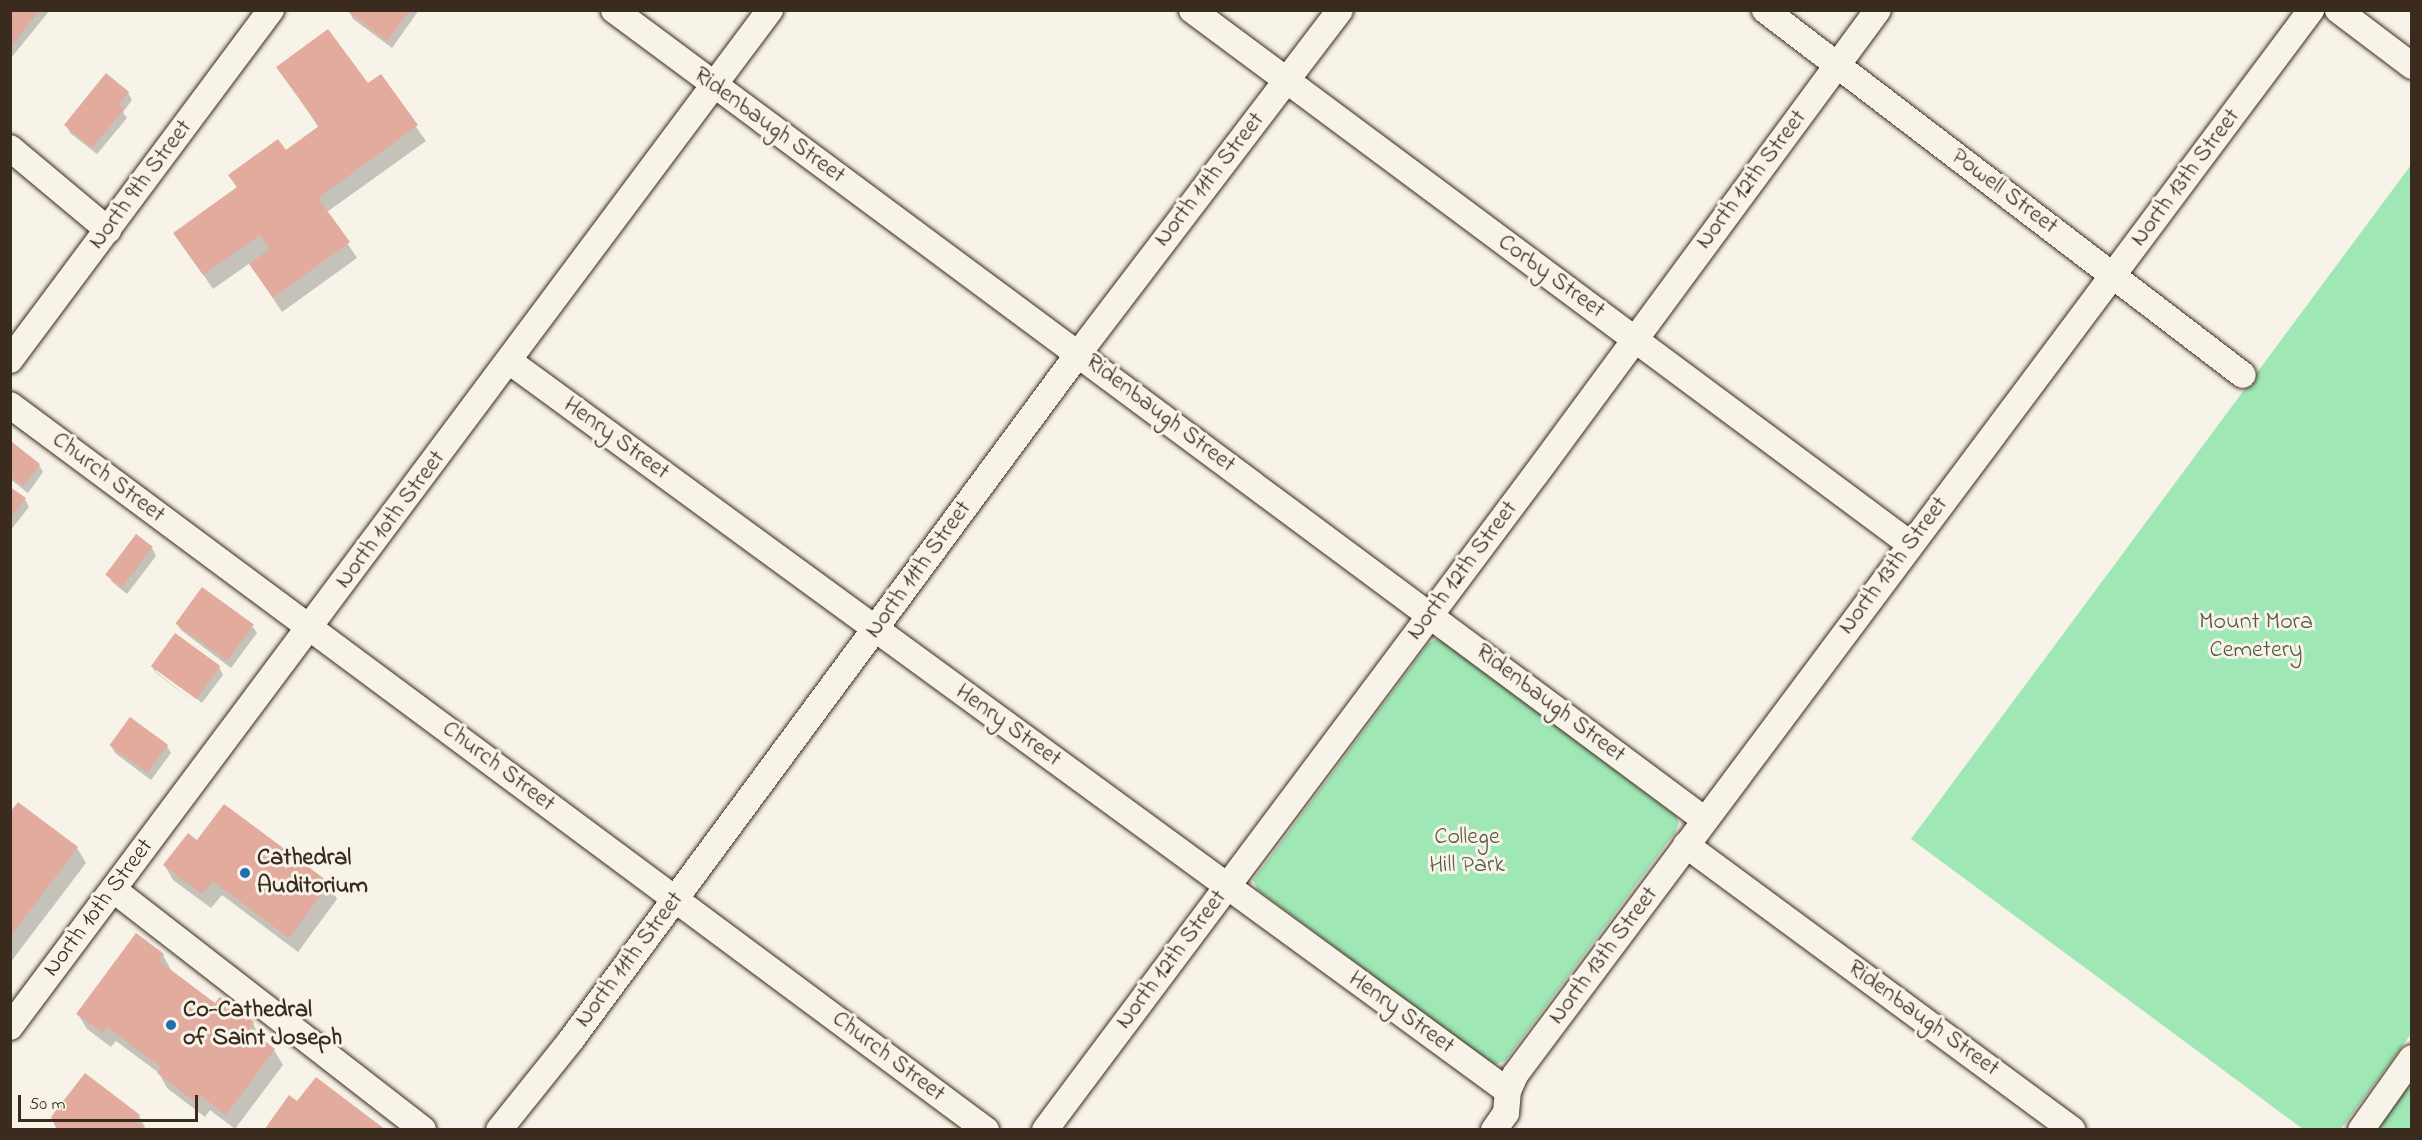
<!DOCTYPE html>
<html>
<head>
<meta charset="utf-8">
<style>
	body { margin:0 }
	#map { position:relative; width:2422px; height:1140px; overflow:hidden; background:#f7f3e8; font-family:"Indie Flower",sans-serif }
	div>[style] { position:absolute }
	.green>* { inset:0; background:#9fe7b4 }
	.shadow>* { inset:0; background:#0003 }
	.building>* { inset:0; background:#e3aa9e; transform-origin:0 0 }
	.roads { filter:drop-shadow(0 0 2px #3b2a1e) drop-shadow(0 0 2px #3b2a1e) }
	.minor>* { height:26px; margin:-13px; padding:0 13px; transform-origin:13px; border-radius:13px; background:#f7f3e8 }
	.dots>* { width:16px; height:16px; translate:-50% -50%; box-sizing:border-box; border:3px solid #f7f3e8; border-radius:50% }
	span { translate:-50% -50%; white-space:nowrap; text-align:center; line-height:1.15; -webkit-text-stroke:6px #f7f3e8; paint-order:stroke }
	.street-label { font-size:24px; color:#3b2a1e }
	.park-label { font-size:24px; color:#545944 }
	.poi-label { font-size:24px; color:#3b2a1e; font-weight:700 }
	.left { translate:0 -50%; text-align:left }
	.frame { position:absolute; inset:0; border:12px solid #3b2a1e; pointer-events:none }
	.scale { position:absolute; left:18px; top:1095px; width:180px; height:27px; box-sizing:border-box; border:3px solid #3b2a1e; border-top:0; padding-left:8px; font-size:18px; line-height:21px; white-space:nowrap; color:#3b2a1e; -webkit-text-stroke:4px #f7f3e8; paint-order:stroke }
</style>
</head>
<body>
<div id="map">
	<div class="green">
		<i style="clip-path:polygon(2411px 165px,2411px 1034px,2341px 1129px,2303px 1129px,1911px 839px)"></i>
		<i style="clip-path:polygon(1436px 639px,1446px 643px,1676px 816px,1679px 823px,1676px 831px,1505px 1061px,1497px 1064px,1488px 1062px,1257px 889px,1253px 880px,1428px 644px)"></i>
		<i style="clip-path:polygon(2411px 1082px,2411px 1129px,2377px 1129px)"></i>
	</div>
	<div class="shadow">
		<i style="clip-path:polygon(10px 10px,50px 10px,11px 58px,10px 58px)"></i>
		<i style="clip-path:polygon(419px 10px,392px 48px,353px 19px,349px 11px)"></i>
		<i style="clip-path:polygon(278px 67px,367px 85px,380px 76px,426px 141px,327px 212px,357px 258px,282px 312px,250px 263px,213px 289px,175px 233px,237px 188px,230px 175px,286px 152px,319px 128px)"></i>
		<i style="clip-path:polygon(128px 93px,132px 100px,123px 112px,127px 118px,97px 154px,70px 133px,66px 125px)"></i>
		<i style="clip-path:polygon(13px 444px,39px 465px,43px 472px,28px 493px,10px 479px)"></i>
		<i style="clip-path:polygon(10px 489px,25px 499px,29px 507px,10px 531px)"></i>
		<i style="clip-path:polygon(152px 548px,156px 556px,127px 594px,112px 582px,108px 575px)"></i>
		<i style="clip-path:polygon(176px 623px,252px 626px,257px 633px,231px 668px,181px 630px)"></i>
		<i style="clip-path:polygon(152px 666px,219px 667px,223px 675px,202px 703px,156px 668px,156px 672px,199px 706px,156px 673px)"></i>
		<i style="clip-path:polygon(111px 745px,167px 746px,171px 753px,151px 780px,115px 753px)"></i>
		<i style="clip-path:polygon(10px 815px,77px 848px,86px 863px,10px 963px)"></i>
		<i style="clip-path:polygon(198px 842px,329px 884px,337px 899px,298px 952px,222px 895px,211px 908px,173px 880px,165px 866px)"></i>
		<i style="clip-path:polygon(163px 955px,171px 970px,216px 1005px,253px 1023px,260px 1040px,274px 1050px,283px 1065px,235px 1129px,210px 1110px,205px 1117px,167px 1088px,159px 1073px,116px 1041px,111px 1047px,87px 1029px,78px 1014px)"></i>
		<i style="clip-path:polygon(139px 1116px,145px 1127px,143px 1129px,59px 1130px)"></i>
	</div>
	<div class="building">
		<i style="clip-path:polygon(10px 10px,40px 10px,10px 48px)"></i>
		<i style="clip-path:polygon(346px 10px,410px 10px,387px 41px)"></i>
		<i style="clip-path:polygon(328px 29px,368px 83px,381px 74px,418px 125px,318px 198px,350px 242px,273px 298px,249px 264px,270px 249px,260px 235px,203px 275px,173px 233px,237px 187px,228px 175px,278px 139px,286px 150px,319px 126px,276px 67px)"></i>
		<i style="clip-path:polygon(106px 73px,129px 92px,119px 105px,124px 109px,92px 148px,64px 125px)"></i>
		<i style="clip-path:polygon(12px 442px,40px 464px,23px 486px,10px 476px)"></i>
		<i style="clip-path:polygon(10px 487px,26px 498px,10px 519px)"></i>
		<i style="left:136px;top:534px;width:21px;height:51px;rotate:37deg"></i>
		<i style="left:202px;top:587px;width:64px;height:45px;rotate:36deg"></i>
		<i style="left:175px;top:633px;width:56px;height:41px;rotate:36deg"></i>
		<i style="left:130px;top:717px;width:47px;height:35px;rotate:36deg"></i>
		<i style="clip-path:polygon(18px 802px,78px 847px,10px 937px,10px 812px)"></i>
		<i style="clip-path:polygon(224px 804px,330px 883px,289px 938px,213px 881px,202px 894px,163px 865px,188px 833px,197px 840px)"></i>
		<i style="clip-path:polygon(136px 933px,164px 954px,159px 961px,215px 1003px,220px 997px,254px 1022px,249px 1029px,275px 1049px,226px 1115px,201px 1096px,196px 1103px,157px 1073px,161px 1067px,107px 1027px,103px 1033px,76px 1014px)"></i>
		<i style="clip-path:polygon(85px 1073px,140px 1115px,135px 1121px,147px 1130px,57px 1130px,51px 1117px)"></i>
		<i style="clip-path:polygon(316px 1077px,386px 1130px,264px 1130px,289px 1095px,297px 1101px)"></i>
	</div>
	<div class="roads">
		<div class="minor">
			<i style="left:614px;top:10px;width:1359px;rotate:36.59deg"></i>
			<i style="left:1192px;top:10px;width:895px;rotate:36.64deg"></i>
			<i style="left:1765px;top:10px;width:601px;rotate:37.37deg"></i>
			<i style="left:2338px;top:10px;width:93px;rotate:37.1deg"></i>
			<i style="left:10px;top:148px;width:128px;rotate:39.9deg"></i>
			<i style="left:10px;top:360px;width:437px;rotate:-53.3deg"></i>
			<i style="left:509px;top:361px;width:1237px;rotate:36.16deg"></i>
			<i style="left:10px;top:405px;width:1216px;rotate:36.61deg"></i>
			<i style="left:1686px;top:845px;width:480px;rotate:36.4deg"></i>
			<i style="left:114px;top:890px;width:391px;rotate:37.8deg"></i>
			<i style="left:10px;top:1027px;width:1270px;rotate:-53.23deg"></i>
			<i style="left:499px;top:1130px;width:115px;rotate:-51.3deg"></i>
			<i style="left:571px;top:1040px;width:853px;rotate:-53.53deg"></i>
			<i style="left:1078px;top:354px;width:432px;rotate:-52.7deg"></i>
			<i style="left:1045px;top:1130px;width:819px;rotate:-53.19deg"></i>
			<i style="left:1536px;top:474px;width:576px;rotate:-53.61deg"></i>
			<i style="left:1494px;top:1130px;width:21px;rotate:-55deg"></i>
			<i style="left:1506px;top:1113px;width:22px;rotate:-85deg"></i>
			<i style="left:1508px;top:1091px;width:17px;rotate:-66deg"></i>
			<i style="left:1515px;top:1075px;width:1330px;rotate:-53.22deg"></i>
			<i style="left:2361px;top:1130px;width:88px;rotate:-54.7deg"></i>
		</div>
	</div>
	<div class="dots">
		<i style="left:245px;top:873px;background:#1f6fb2"></i>
		<i style="left:171px;top:1025px;background:#1f6fb2"></i>
	</div>
	<div class="street-label">
		<span style="left:769px;top:126px;rotate:36deg">Ridenbaugh Street</span>
		<span style="left:2186px;top:178px;rotate:-53deg">North 13th Street</span>
		<span style="left:1210px;top:180px;rotate:-52deg">North 11th Street</span>
		<span style="left:1752px;top:180px;rotate:-53deg">North 12th Street</span>
		<span style="left:141px;top:185px;rotate:-53deg">North 9th Street</span>
		<span style="left:2004px;top:192px;rotate:37deg">Powell Street</span>
		<span style="left:1551px;top:277px;rotate:36deg">Corby Street</span>
		<span style="left:1160px;top:414px;rotate:37deg">Ridenbaugh Street</span>
		<span style="left:616px;top:439px;rotate:36deg">Henry Street</span>
		<span style="left:108px;top:478px;rotate:37deg">Church Street</span>
		<span style="left:391px;top:520px;rotate:-53deg">North 10th Street</span>
		<span style="left:1894px;top:566px;rotate:-53deg">North 13th Street</span>
		<span style="left:919px;top:570px;rotate:-54deg">North 11th Street</span>
		<span style="left:1463px;top:571px;rotate:-53deg">North 12th Street</span>
		<span style="left:1550px;top:704px;rotate:37deg">Ridenbaugh Street</span>
		<span style="left:1008px;top:726px;rotate:36deg">Henry Street</span>
		<span style="left:498px;top:767px;rotate:37deg">Church Street</span>
		<span style="left:99px;top:908px;rotate:-53deg">North 10th Street</span>
		<span style="left:1604px;top:956px;rotate:-53deg">North 13th Street</span>
		<span style="left:630px;top:960px;rotate:-53deg">North 11th Street</span>
		<span style="left:1172px;top:960px;rotate:-53deg">North 12th Street</span>
		<span style="left:1401px;top:1013px;rotate:36deg">Henry Street</span>
		<span style="left:1923px;top:1019px;rotate:36deg">Ridenbaugh Street</span>
		<span style="left:888px;top:1057px;rotate:37deg">Church Street</span>
	</div>
	<div class="park-label">
		<span style="left:2256px;top:637px">Mount Mora<br>Cemetery</span>
		<span style="left:1467px;top:852px">College<br>Hill Park</span>
	</div>
	<div class="poi-label">
		<span class="left" style="left:257px;top:873px">Cathedral<br>Auditorium</span>
		<span class="left" style="left:183px;top:1025px">Co-Cathedral<br>of Saint Joseph</span>
	</div>
	<div class="frame"></div>
	<div class="scale">50 m</div>
</div>
</body>
</html>
